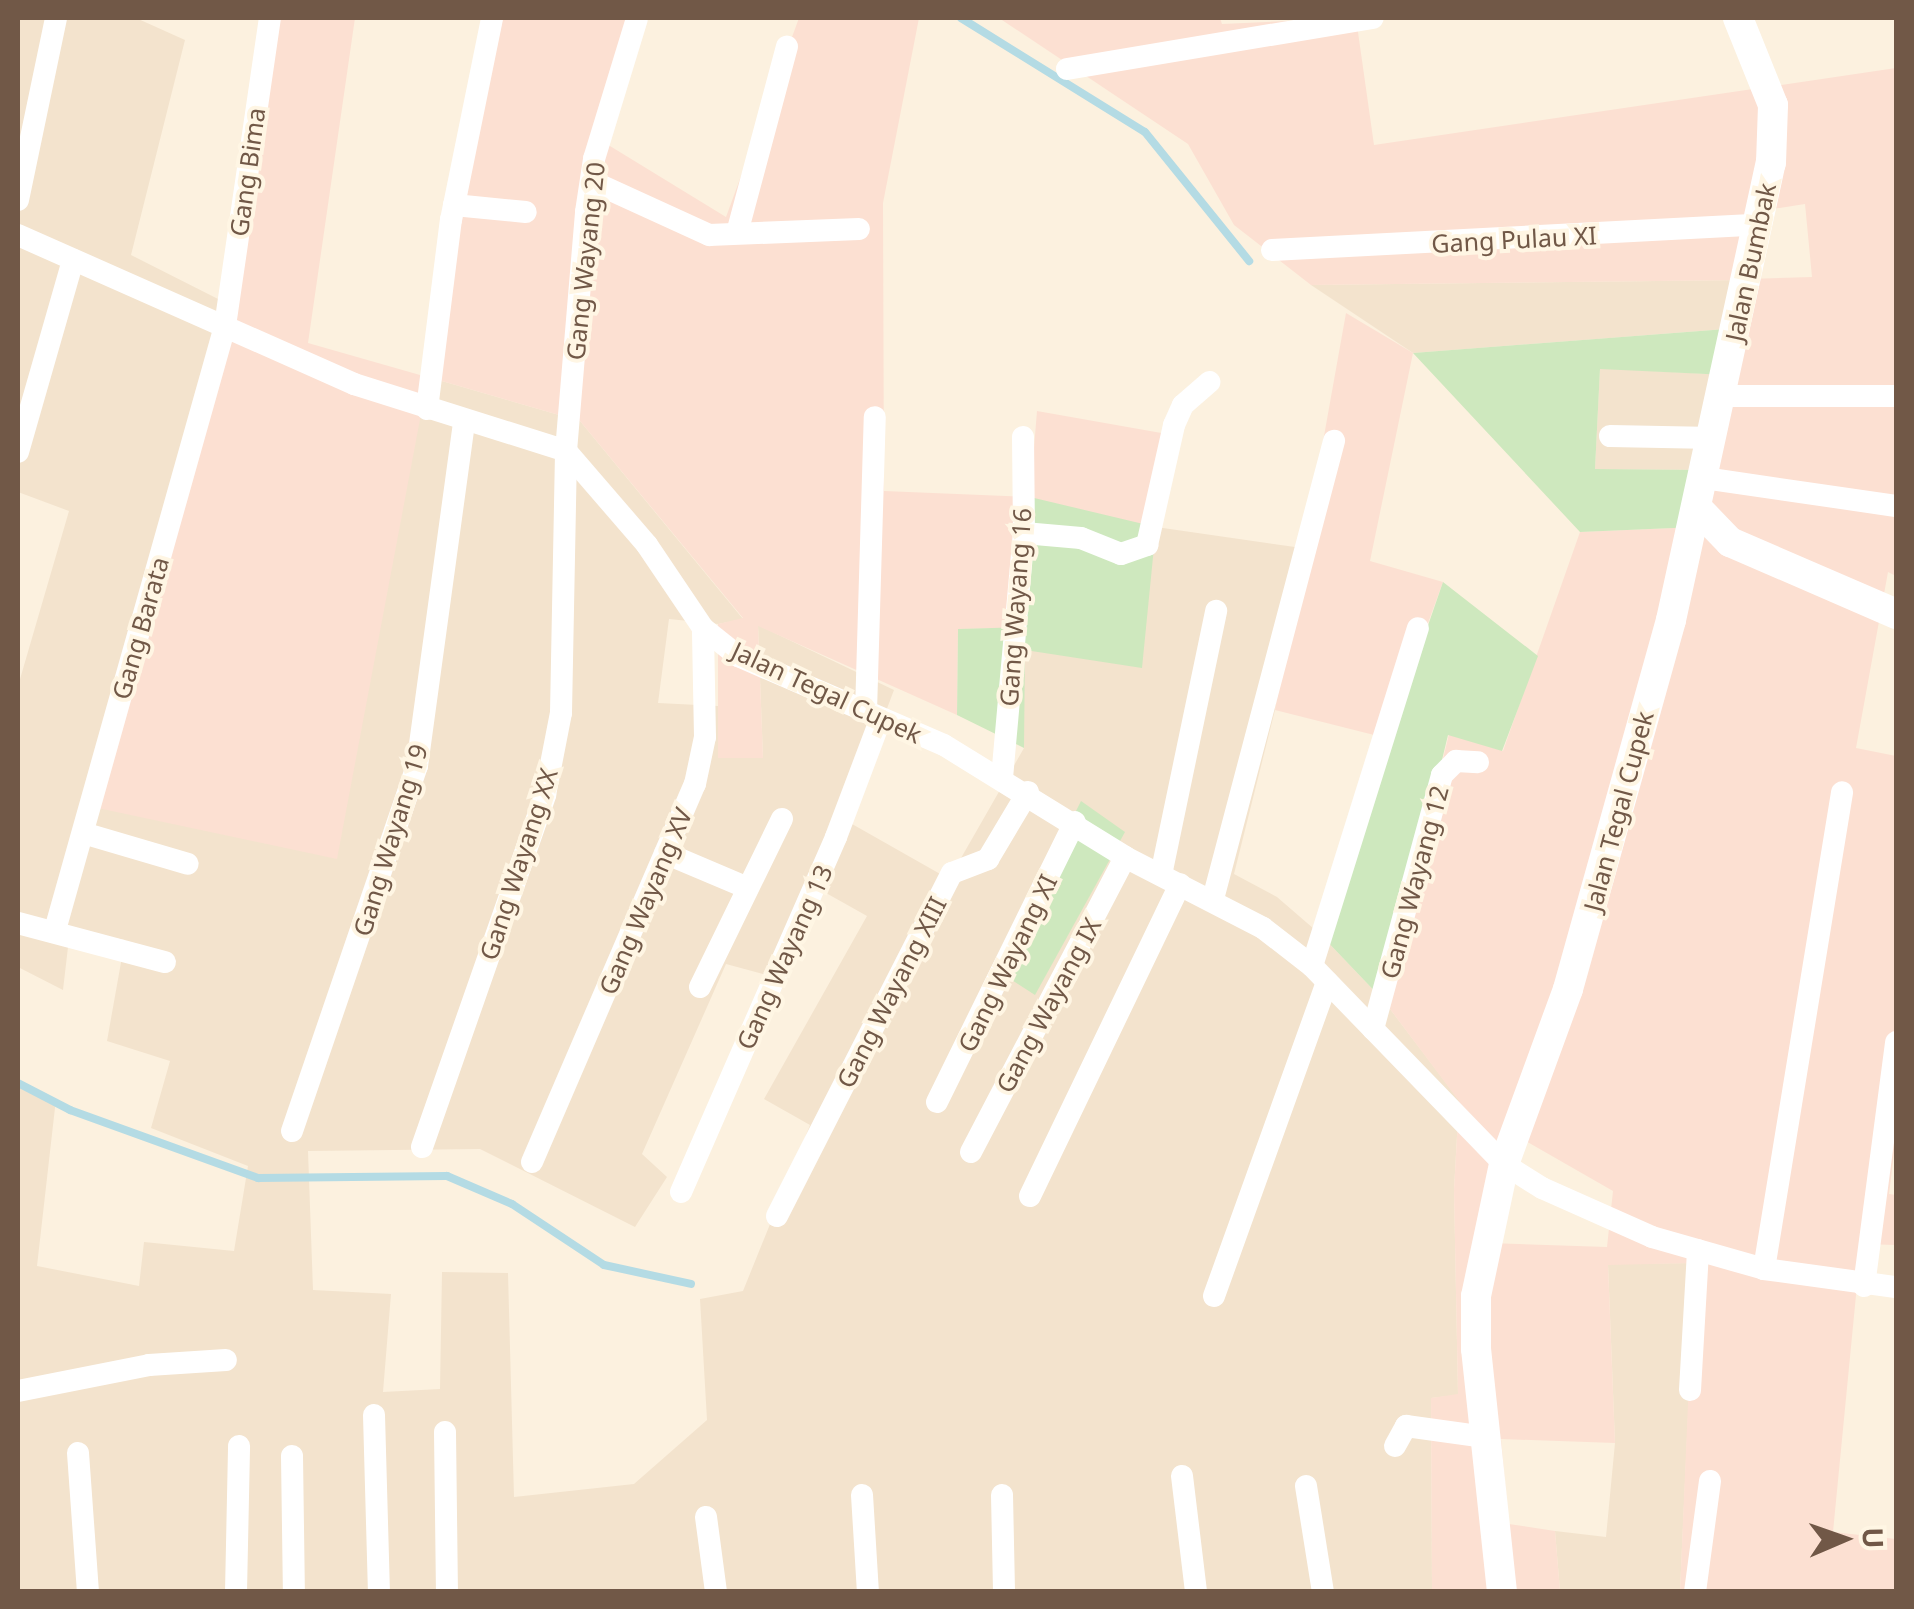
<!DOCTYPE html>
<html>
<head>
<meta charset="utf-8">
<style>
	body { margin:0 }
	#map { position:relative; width:1914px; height:1609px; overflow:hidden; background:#fcf1df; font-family:"Noto Sans",sans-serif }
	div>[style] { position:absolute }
	.residential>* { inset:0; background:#f3e3cd }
	.commercial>* { inset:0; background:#fce0d2 }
	.green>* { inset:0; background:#cee8be }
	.stream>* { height:8px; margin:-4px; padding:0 4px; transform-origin:4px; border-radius:4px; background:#b4dbe4 }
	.street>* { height:22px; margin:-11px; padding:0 11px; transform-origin:11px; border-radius:11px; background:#fff }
	.secondary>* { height:30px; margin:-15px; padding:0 15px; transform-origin:15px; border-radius:15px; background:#fff }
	span { translate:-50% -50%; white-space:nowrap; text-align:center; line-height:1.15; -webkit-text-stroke:8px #fff6e4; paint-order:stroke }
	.street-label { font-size:25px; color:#715847 }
	.frame { position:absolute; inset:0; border:20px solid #715847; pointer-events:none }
	.north { position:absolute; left:1794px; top:1489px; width:100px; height:100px; -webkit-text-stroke:8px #fff6e4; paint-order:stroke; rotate:88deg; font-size:28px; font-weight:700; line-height:40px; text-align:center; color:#715847 }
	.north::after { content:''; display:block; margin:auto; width:35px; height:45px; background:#715847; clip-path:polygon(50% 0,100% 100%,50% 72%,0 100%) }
</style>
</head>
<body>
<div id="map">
	<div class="residential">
		<i style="clip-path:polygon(evenodd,18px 18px,136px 18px,185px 40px,131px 255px,224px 302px,93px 806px,428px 377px,580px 421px,743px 619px,718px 624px,669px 619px,658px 703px,718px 706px,718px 758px,763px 758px,758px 625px,894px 690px,845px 820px,949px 879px,1024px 748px,1024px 650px,1156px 527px,1302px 548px,1275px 710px,1234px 874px,1277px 897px,1321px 935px,1384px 1001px,1459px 1100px,1454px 1190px,1458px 1395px,1431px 1398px,1432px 1591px,18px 1591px,18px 1079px,56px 1099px,37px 1266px,139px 1286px,144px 1242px,234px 1251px,248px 1166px,151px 1128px,170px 1061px,107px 1041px,125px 940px,70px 930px,63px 990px,18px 967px,18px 686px,69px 511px,18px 492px,18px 18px,810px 884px,867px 916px,764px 1099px,810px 1125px,743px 1291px,700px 1299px,707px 1420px,634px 1484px,514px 1497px,508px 1273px,442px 1272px,440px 1389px,383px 1392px,391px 1294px,313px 1290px,308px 1151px,480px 1149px,635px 1227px,667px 1177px,642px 1154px,726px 964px,763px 974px,810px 884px)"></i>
		<i style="clip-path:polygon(1748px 280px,1739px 328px,1413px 353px,1311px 285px)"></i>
		<i style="clip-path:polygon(1600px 368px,1727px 375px,1707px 470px,1595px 469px)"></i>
		<i style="clip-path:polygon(1695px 1263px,1680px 1591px,1560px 1591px,1555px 1531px,1606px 1537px,1615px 1443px,1608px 1264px)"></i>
	</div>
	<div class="commercial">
		<i style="clip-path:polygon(273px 18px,355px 18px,308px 343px,427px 377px,503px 18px,636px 18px,592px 135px,726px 217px,799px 18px,919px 18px,883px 203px,884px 491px,1030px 497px,1037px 411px,1167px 434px,1156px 527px,1025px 628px,958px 629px,957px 715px,758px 626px,763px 758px,718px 758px,718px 624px,743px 618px,580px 421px,428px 377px,337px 859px,93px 807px,224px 302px)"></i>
		<i style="clip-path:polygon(evenodd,999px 18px,1220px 18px,1222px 24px,1356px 18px,1374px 145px,1896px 68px,1896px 576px,1888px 572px,1856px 748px,1896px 756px,1896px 1137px,1889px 1194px,1896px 1195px,1896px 1245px,1861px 1244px,1833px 1532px,1896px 1539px,1896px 1591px,1680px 1591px,1694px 1263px,1608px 1265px,1615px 1443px,1501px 1439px,1509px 1524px,1555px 1531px,1560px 1591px,1432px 1591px,1431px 1398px,1458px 1394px,1454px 1190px,1459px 1101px,1384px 1001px,1449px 734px,1503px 751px,1580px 532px,1697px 527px,1748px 280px,1311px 285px,1234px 225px,1188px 144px,999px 18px,1805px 204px,1812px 277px,1748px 279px,1766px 210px,1805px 204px,999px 18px,1512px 1133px,1613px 1191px,1607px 1247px,1489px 1243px,1512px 1133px)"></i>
		<i style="clip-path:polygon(1346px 313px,1413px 353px,1370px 561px,1443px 582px,1386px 738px,1275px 710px)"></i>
	</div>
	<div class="green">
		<i style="clip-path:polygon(1739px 328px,1727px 375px,1600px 369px,1595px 469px,1707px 470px,1697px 527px,1580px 532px,1413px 353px)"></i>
		<i style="clip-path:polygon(1030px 497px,1156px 527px,1142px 668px,1025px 650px,1024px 748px,957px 715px,958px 629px,1025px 627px)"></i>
		<i style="clip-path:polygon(1443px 582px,1538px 656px,1502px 751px,1448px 735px,1384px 1001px,1321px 935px)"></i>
		<i style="clip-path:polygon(1081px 801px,1125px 832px,1035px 995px,996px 970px)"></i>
	</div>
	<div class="stream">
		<i style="left:961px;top:18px;width:216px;rotate:31.8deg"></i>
		<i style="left:1145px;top:132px;width:166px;rotate:51.1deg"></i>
		<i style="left:18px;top:1083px;width:59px;rotate:27.4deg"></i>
		<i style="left:70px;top:1110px;width:200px;rotate:19.9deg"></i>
		<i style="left:258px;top:1178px;width:189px;rotate:-0.6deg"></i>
		<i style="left:447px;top:1176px;width:71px;rotate:23.3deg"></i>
		<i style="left:512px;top:1204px;width:110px;rotate:33.5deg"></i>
		<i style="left:604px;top:1265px;width:89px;rotate:12.3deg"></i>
	</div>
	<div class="street">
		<i style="left:1067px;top:69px;width:310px;rotate:-9.5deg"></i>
		<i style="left:591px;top:181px;width:130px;rotate:24.6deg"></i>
		<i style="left:709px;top:235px;width:150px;rotate:-2.3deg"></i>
		<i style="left:18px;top:200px;width:186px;rotate:-78.2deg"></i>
		<i style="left:454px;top:205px;width:72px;rotate:5.6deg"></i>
		<i style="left:737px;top:233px;width:193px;rotate:-75deg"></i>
		<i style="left:18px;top:235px;width:368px;rotate:23.9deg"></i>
		<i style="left:354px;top:384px;width:222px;rotate:17.5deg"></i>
		<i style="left:566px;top:451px;width:124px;rotate:49.2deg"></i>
		<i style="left:647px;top:545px;width:100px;rotate:56deg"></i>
		<i style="left:703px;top:628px;width:45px;rotate:38.7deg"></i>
		<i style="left:738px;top:656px;width:224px;rotate:23.4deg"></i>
		<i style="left:944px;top:745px;width:213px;rotate:31.7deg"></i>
		<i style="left:1125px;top:857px;width:155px;rotate:27.2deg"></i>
		<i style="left:1263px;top:928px;width:62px;rotate:37.8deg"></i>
		<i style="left:1312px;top:966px;width:276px;rotate:45.9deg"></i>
		<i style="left:1504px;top:1164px;width:45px;rotate:32.3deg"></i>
		<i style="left:1542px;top:1188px;width:120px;rotate:24deg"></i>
		<i style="left:1652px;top:1237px;width:116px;rotate:15.9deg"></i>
		<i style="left:1764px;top:1269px;width:133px;rotate:7.8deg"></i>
		<i style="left:1272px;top:250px;width:485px;rotate:-3deg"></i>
		<i style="left:1723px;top:396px;width:173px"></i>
		<i style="left:427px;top:409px;width:191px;rotate:-82.8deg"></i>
		<i style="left:451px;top:220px;width:206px;rotate:-78.5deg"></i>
		<i style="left:1610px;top:436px;width:104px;rotate:1.1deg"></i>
		<i style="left:18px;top:452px;width:200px;rotate:-74deg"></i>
		<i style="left:1704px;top:478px;width:194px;rotate:8.3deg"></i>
		<i style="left:1024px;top:533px;width:57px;rotate:5deg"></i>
		<i style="left:1081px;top:538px;width:43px;rotate:21.8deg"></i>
		<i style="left:1121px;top:554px;width:28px;rotate:-19deg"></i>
		<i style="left:1147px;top:545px;width:123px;rotate:-77.3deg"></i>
		<i style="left:1174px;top:425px;width:22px;rotate:-66deg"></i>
		<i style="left:1183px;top:405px;width:35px;rotate:-41deg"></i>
		<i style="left:866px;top:712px;width:295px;rotate:-88.3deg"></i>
		<i style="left:1002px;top:778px;width:246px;rotate:-84.9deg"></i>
		<i style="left:1024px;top:533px;width:96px;rotate:-90.6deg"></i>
		<i style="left:83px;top:833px;width:109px;rotate:16.4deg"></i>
		<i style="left:665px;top:853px;width:87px;rotate:23deg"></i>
		<i style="left:1161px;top:875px;width:270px;rotate:-78.2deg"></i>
		<i style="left:1213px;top:899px;width:474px;rotate:-75.2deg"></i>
		<i style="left:18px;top:923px;width:152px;rotate:14.9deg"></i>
		<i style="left:55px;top:930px;width:627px;rotate:-74.28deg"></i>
		<i style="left:225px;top:326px;width:311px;rotate:-81.7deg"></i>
		<i style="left:1312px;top:966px;width:354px;rotate:-72.6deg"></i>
		<i style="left:700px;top:987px;width:187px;rotate:-64deg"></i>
		<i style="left:1373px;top:1029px;width:263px;rotate:-74.8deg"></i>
		<i style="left:1442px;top:775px;width:20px;rotate:-45deg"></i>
		<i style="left:1456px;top:761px;width:22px;rotate:3deg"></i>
		<i style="left:937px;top:1102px;width:312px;rotate:-63.8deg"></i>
		<i style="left:292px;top:1131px;width:386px;rotate:-71.1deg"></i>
		<i style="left:417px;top:766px;width:348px;rotate:-82.2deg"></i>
		<i style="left:422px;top:1147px;width:373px;rotate:-70.7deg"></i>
		<i style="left:545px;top:795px;width:84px;rotate:-79deg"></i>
		<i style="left:561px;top:713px;width:262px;rotate:-88.9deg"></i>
		<i style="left:566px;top:451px;width:240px;rotate:-85.2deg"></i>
		<i style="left:586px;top:212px;width:54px;rotate:-81.4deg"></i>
		<i style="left:594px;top:159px;width:147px;rotate:-73deg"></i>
		<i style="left:971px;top:1152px;width:333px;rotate:-62.4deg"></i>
		<i style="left:532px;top:1162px;width:412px;rotate:-66.7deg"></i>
		<i style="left:695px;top:784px;width:48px;rotate:-78deg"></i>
		<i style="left:705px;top:737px;width:109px;rotate:-91.1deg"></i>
		<i style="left:681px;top:1192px;width:387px;rotate:-66.4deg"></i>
		<i style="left:836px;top:837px;width:127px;rotate:-69.3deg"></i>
		<i style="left:1030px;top:1196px;width:346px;rotate:-64.3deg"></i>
		<i style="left:777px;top:1216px;width:385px;rotate:-63deg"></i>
		<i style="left:952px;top:873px;width:39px;rotate:-21deg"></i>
		<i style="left:988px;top:859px;width:78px;rotate:-59.2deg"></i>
		<i style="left:1764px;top:1269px;width:483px;rotate:-80.7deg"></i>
		<i style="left:1864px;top:1286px;width:246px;rotate:-82.5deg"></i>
		<i style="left:1214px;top:1296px;width:334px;rotate:-70.2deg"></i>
		<i style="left:1690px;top:1390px;width:140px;rotate:-86.7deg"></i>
		<i style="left:18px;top:1391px;width:134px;rotate:-11.2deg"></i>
		<i style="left:149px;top:1365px;width:77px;rotate:-3.7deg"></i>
		<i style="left:374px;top:1415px;width:177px;rotate:88.4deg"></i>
		<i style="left:445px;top:1432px;width:160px;rotate:89.3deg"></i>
		<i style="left:1395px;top:1446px;width:23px;rotate:-61deg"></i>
		<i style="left:1406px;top:1426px;width:80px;rotate:7.9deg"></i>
		<i style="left:78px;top:1453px;width:139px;rotate:85.9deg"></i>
		<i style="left:292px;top:1456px;width:136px;rotate:89.2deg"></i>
		<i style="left:1182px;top:1476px;width:117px;rotate:83.1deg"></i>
		<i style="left:1306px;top:1486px;width:107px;rotate:80.9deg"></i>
		<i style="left:862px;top:1495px;width:97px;rotate:86.5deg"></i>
		<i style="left:1002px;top:1495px;width:97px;rotate:88.8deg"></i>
		<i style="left:706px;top:1517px;width:76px;rotate:82.4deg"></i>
		<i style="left:236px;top:1592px;width:146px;rotate:-88.8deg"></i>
		<i style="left:1695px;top:1592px;width:112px;rotate:-82.3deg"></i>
	</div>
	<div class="secondary">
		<i style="left:1699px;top:510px;width:45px;rotate:45.9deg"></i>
		<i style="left:1730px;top:542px;width:181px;rotate:23.4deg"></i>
		<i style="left:1502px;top:1592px;width:244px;rotate:-96.1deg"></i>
		<i style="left:1476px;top:1349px;width:53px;rotate:-90deg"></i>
		<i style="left:1476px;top:1296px;width:135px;rotate:-78deg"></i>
		<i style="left:1504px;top:1164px;width:186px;rotate:-69.9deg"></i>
		<i style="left:1568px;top:989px;width:383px;rotate:-74.4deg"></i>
		<i style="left:1671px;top:620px;width:468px;rotate:-77.7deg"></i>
		<i style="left:1771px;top:163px;width:58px;rotate:-88deg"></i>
		<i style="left:1773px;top:105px;width:94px;rotate:-111.9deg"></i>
	</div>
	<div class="street-label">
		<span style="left:247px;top:172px;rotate:-82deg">Gang Bima</span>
		<span style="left:1514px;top:239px;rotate:-3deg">Gang Pulau XI</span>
		<span style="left:585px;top:261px;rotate:-84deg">Gang Wayang 20</span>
		<span style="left:1750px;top:262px;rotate:-78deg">Jalan Bumbak</span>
		<span style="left:1015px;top:607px;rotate:-86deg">Gang Wayang 16</span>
		<span style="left:140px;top:628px;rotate:-74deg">Gang Barata</span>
		<span style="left:827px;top:692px;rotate:25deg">Jalan Tegal Cupek</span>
		<span style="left:1618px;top:811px;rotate:-75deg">Jalan Tegal Cupek</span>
		<span style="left:390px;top:840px;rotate:-73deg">Gang Wayang 19</span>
		<span style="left:518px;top:864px;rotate:-72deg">Gang Wayang XX</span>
		<span style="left:1414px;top:882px;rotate:-75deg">Gang Wayang 12</span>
		<span style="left:645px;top:901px;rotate:-67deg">Gang Wayang XV</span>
		<span style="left:784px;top:957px;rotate:-66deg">Gang Wayang 13</span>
		<span style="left:1007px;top:963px;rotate:-64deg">Gang Wayang XI</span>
		<span style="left:891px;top:992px;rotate:-63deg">Gang Wayang XIII</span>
		<span style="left:1048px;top:1005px;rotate:-62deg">Gang Wayang IX</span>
	</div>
	<div class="frame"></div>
	<div class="north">U</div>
</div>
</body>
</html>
